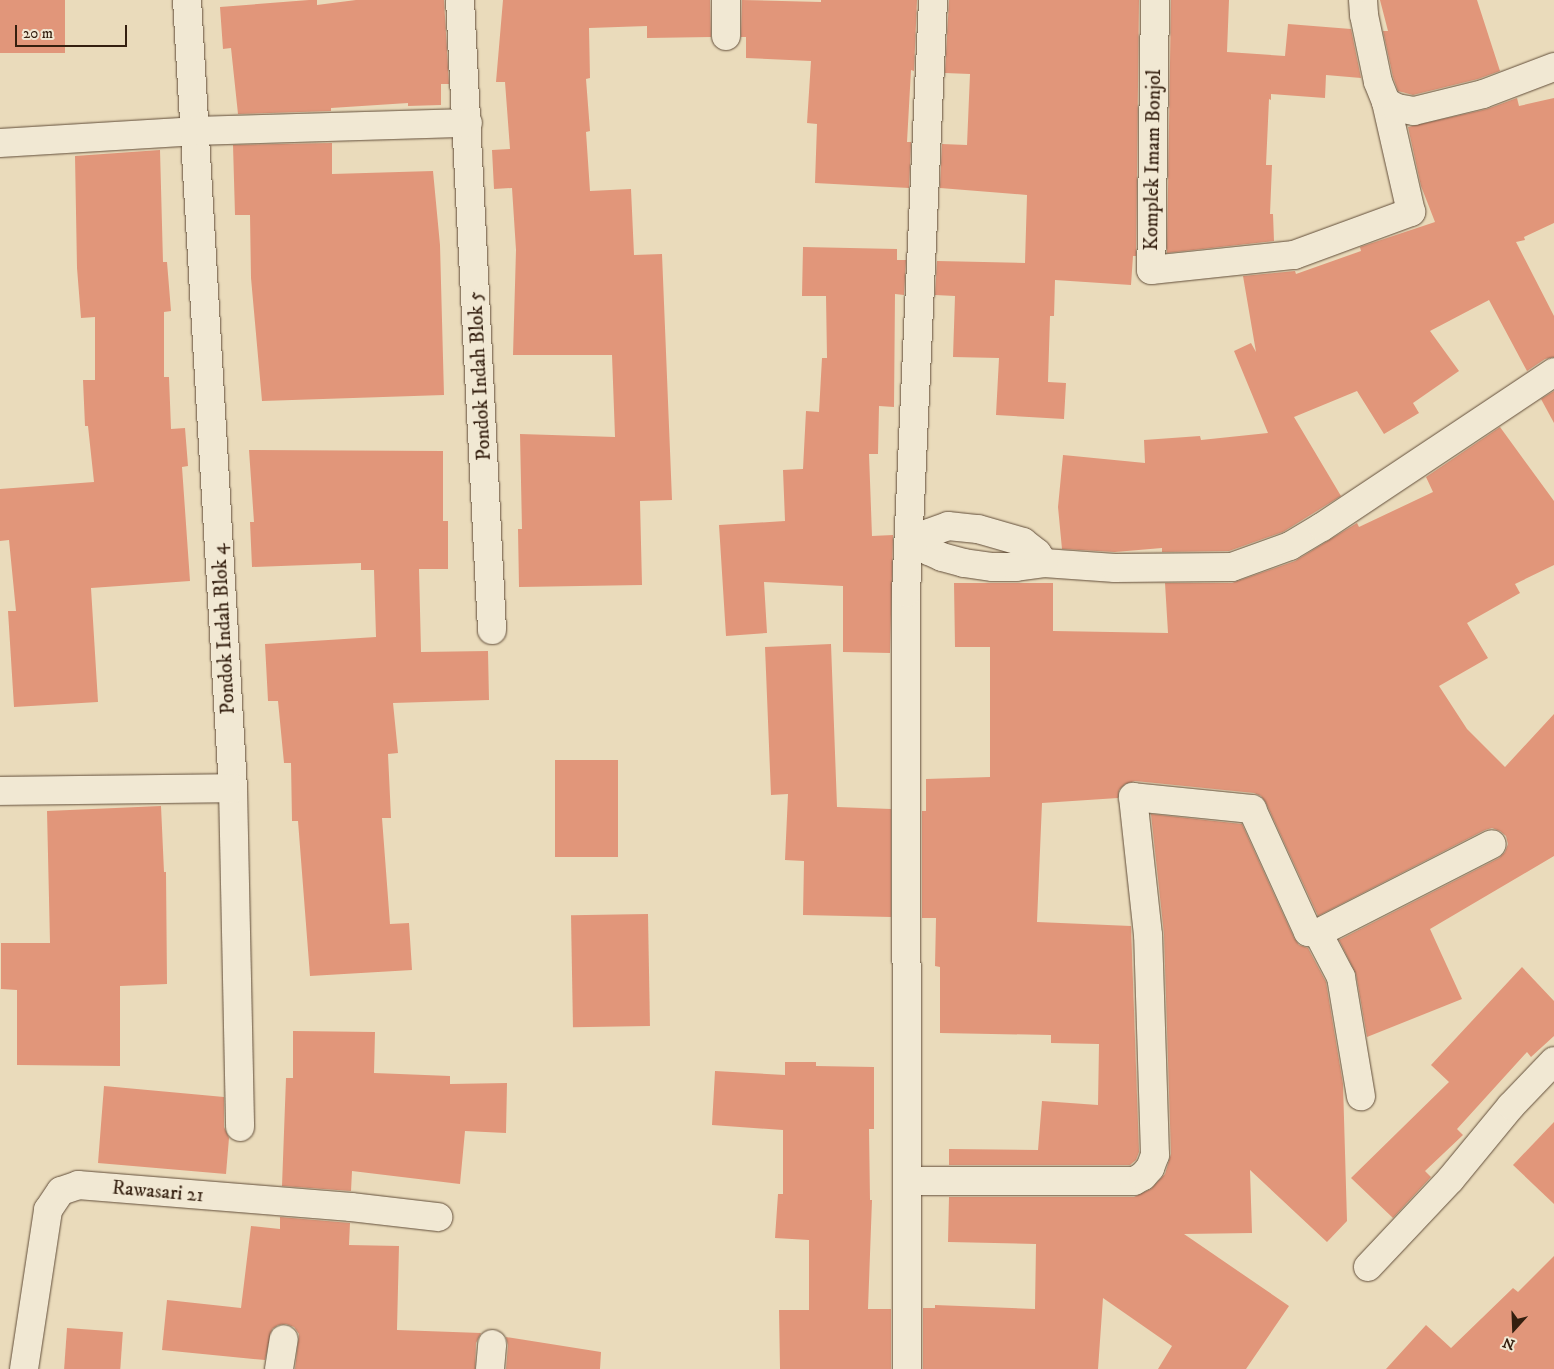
<!DOCTYPE html>
<html>
<head>
<meta charset="utf-8">
<style>
	body { margin:0 }
	#map { position:relative; width:1554px; height:1369px; overflow:hidden; background:#eadbbb; font-family:"IM FELL DW Pica",serif }
	div>[style] { position:absolute }
	.building>* { inset:0; background:#e1967a; transform-origin:0 0 }
	.roads { filter:drop-shadow(0 0 1px #624e3a) drop-shadow(0 0 1px #624e3a) }
	.minor>* { height:28px; margin:-14px; padding:0 14px; transform-origin:14px; border-radius:14px; background:#f1e8d3 }
	span { translate:-50% -50%; white-space:nowrap; text-align:center; line-height:1.15; -webkit-text-stroke:4px #f1e8d3; paint-order:stroke }
	.street-label { font-size:20px; color:#341f0f }
	.north { position:absolute; left:1489px; top:1304px; width:50px; height:50px; -webkit-text-stroke:4px #f1e8d3; paint-order:stroke; rotate:200deg; font-size:14px; font-weight:700; line-height:20px; text-align:center; color:#341f0f }
	.north::after { content:''; display:block; margin:auto; width:18px; height:22px; background:#341f0f; clip-path:polygon(50% 0,100% 100%,50% 72%,0 100%) }
	.scale { position:absolute; left:15px; top:25px; width:112px; height:22px; box-sizing:border-box; border:2px solid #341f0f; border-top:0; padding-left:6px; font-size:15px; line-height:18px; white-space:nowrap; color:#341f0f; -webkit-text-stroke:4px #f1e8d3; paint-order:stroke }
</style>
</head>
<body>
<div id="map">
	<div class="building">
		<i style="left:0;top:0;width:65px;height:53px"></i>
		<i style="clip-path:polygon(309px 0,317px 0,317px 5px,356px 0,444px 0,449px 84px,441px 84px,441px 105px,408px 106px,408px 103px,331px 108px,331px 111px,238px 114px,231px 48px,223px 49px,220px 7px)"></i>
		<i style="clip-path:polygon(503px 0,710px 0,711px 37px,647px 38px,647px 26px,589px 28px,590px 78px,586px 79px,590px 131px,586px 132px,590px 191px,631px 189px,634px 255px,662px 254px,672px 500px,640px 501px,642px 585px,519px 587px,518px 529px,522px 529px,520px 434px,615px 437px,612px 355px,513px 355px,516px 250px,512px 188px,494px 189px,492px 150px,510px 149px,505px 82px,496px 82px)"></i>
		<i style="clip-path:polygon(742px 0,821px 2px,821px 0,917px 0,914px 71px,911px 70px,907px 142px,911px 142px,909px 188px,815px 183px,817px 124px,807px 123px,811px 61px,746px 58px,746px 37px,741px 37px)"></i>
		<i style="clip-path:polygon(949px 0,1139px 0,1136px 256px,1133px 256px,1131px 285px,1055px 280px,1054px 316px,1050px 316px,1048px 382px,1066px 383px,1064px 419px,996px 415px,999px 358px,953px 357px,955px 296px,935px 295px,937px 261px,1025px 263px,1027px 195px,940px 188px,942px 144px,967px 145px,970px 74px,945px 73px)"></i>
		<i style="clip-path:polygon(1171px 0,1229px 0,1227px 52px,1285px 56px,1288px 24px,1351px 29px,1361px 78px,1326px 75px,1325px 98px,1271px 94px,1271px 100px,1269px 99px,1266px 165px,1272px 165px,1270px 214px,1273px 214px,1274px 241px,1167px 253px)"></i>
		<i style="clip-path:polygon(1380px 0,1477px 0,1500px 71px,1478px 79px,1413px 95px,1398px 91px,1393px 77px,1383px 31px,1388px 31px)"></i>
		<i style="clip-path:polygon(1517px 98px,1519px 106px,1554px 98px,1554px 223px,1524px 237px,1525px 240px,1516px 242px,1554px 316px,1554px 357px,1545px 359px,1527px 371px,1489px 300px,1430px 331px,1459px 371px,1413px 403px,1419px 413px,1384px 434px,1357px 391px,1294px 417px,1341px 496px,1283px 532px,1229px 551px,1162px 552px,1162px 548px,1115px 552px,1062px 549px,1058px 507px,1063px 455px,1145px 463px,1144px 440px,1200px 436px,1201px 440px,1268px 433px,1234px 351px,1251px 343px,1256px 352px,1243px 276px,1295px 271px,1296px 274px,1361px 251px,1360px 247px,1435px 222px,1421px 186px,1408px 127px,1487px 109px)"></i>
		<i style="clip-path:polygon(332px 143px,332px 174px,433px 171px,440px 245px,444px 395px,262px 401px,251px 278px,250px 215px,235px 215px,233px 145px)"></i>
		<i style="clip-path:polygon(160px 150px,163px 262px,167px 262px,171px 311px,164px 312px,164px 377px,169px 377px,171px 429px,185px 428px,188px 466px,182px 467px,190px 581px,91px 588px,98px 702px,14px 707px,8px 611px,16px 611px,9px 540px,0 541px,0 489px,94px 482px,88px 426px,85px 426px,83px 380px,95px 380px,95px 317px,81px 318px,77px 268px,75px 156px)"></i>
		<i style="clip-path:polygon(803px 247px,897px 249px,897px 260px,906px 260px,904px 295px,895px 294px,894px 407px,879px 406px,878px 454px,869px 454px,872px 536px,893px 535px,890px 653px,843px 652px,843px 586px,764px 582px,767px 633px,726px 636px,719px 525px,785px 521px,783px 470px,803px 469px,806px 411px,819px 412px,822px 358px,827px 358px,826px 296px,802px 296px)"></i>
		<i style="clip-path:polygon(1554px 391px,1554px 423px,1541px 399px)"></i>
		<i style="clip-path:polygon(1500px 427px,1554px 501px,1554px 565px,1515px 584px,1520px 593px,1467px 623px,1488px 658px,1439px 686px,1467px 729px,1505px 767px,1554px 714px,1554px 856px,1430px 929px,1462px 999px,1367px 1037px,1356px 974px,1339px 940px,1499px 858px,1505px 852px,1508px 844px,1506px 836px,1500px 831px,1492px 828px,1485px 830px,1318px 916px,1266px 803px,1261px 796px,1254px 793px,1135px 781px,1125px 784px,1119px 790px,1118px 798px,1042px 803px,1037px 922px,1131px 926px,1139px 1152px,1136px 1160px,1130px 1165px,949px 1165px,949px 1149px,1038px 1150px,1042px 1101px,1098px 1105px,1099px 1044px,1051px 1043px,1051px 1035px,940px 1033px,940px 967px,935px 966px,936px 918px,922px 918px,922px 811px,926px 811px,926px 779px,990px 777px,990px 647px,955px 647px,954px 583px,1053px 583px,1053px 631px,1168px 633px,1165px 583px,1232px 583px,1295px 561px,1357px 523px,1359px 527px,1433px 492px,1426px 477px)"></i>
		<i style="clip-path:polygon(249px 450px,443px 451px,443px 521px,448px 521px,448px 569px,419px 569px,421px 652px,488px 651px,489px 700px,393px 703px,398px 753px,388px 754px,391px 818px,382px 818px,390px 924px,409px 923px,412px 970px,310px 976px,298px 821px,292px 821px,291px 763px,284px 763px,278px 701px,268px 701px,265px 644px,376px 637px,374px 570px,361px 570px,361px 563px,252px 567px,250px 522px,254px 522px)"></i>
		<i style="clip-path:polygon(831px 644px,837px 807px,891px 809px,891px 917px,803px 915px,804px 861px,785px 860px,788px 794px,771px 795px,765px 647px)"></i>
		<i style="left:555px;top:760px;width:63px;height:97px"></i>
		<i style="clip-path:polygon(161px 806px,164px 872px,166px 872px,167px 984px,120px 986px,120px 1066px,17px 1065px,17px 990px,1px 989px,1px 943px,50px 943px,47px 811px)"></i>
		<i style="clip-path:polygon(1151px 814px,1242px 824px,1294px 938px,1299px 945px,1308px 948px,1326px 982px,1343px 1084px,1347px 1221px,1327px 1242px,1250px 1170px,1252px 1233px,1184px 1234px,1289px 1306px,1246px 1369px,1158px 1369px,1172px 1346px,1103px 1298px,1098px 1369px,923px 1369px,923px 1308px,935px 1308px,935px 1305px,1035px 1309px,1036px 1244px,948px 1242px,949px 1197px,1134px 1197px,1151px 1189px,1165px 1174px,1171px 1154px,1164px 934px)"></i>
		<i style="left:648px;top:914px;width:112px;height:77px;rotate:89deg"></i>
		<i style="clip-path:polygon(1522px 967px,1554px 1001px,1554px 1036px,1531px 1057px,1527px 1052px,1457px 1129px,1463px 1135px,1425px 1171px,1431px 1177px,1393px 1218px,1351px 1178px,1449px 1082px,1431px 1065px)"></i>
		<i style="clip-path:polygon(293px 1031px,375px 1032px,374px 1073px,450px 1076px,450px 1084px,507px 1083px,506px 1133px,465px 1131px,460px 1184px,352px 1171px,351px 1191px,282px 1186px,286px 1078px,293px 1078px)"></i>
		<i style="clip-path:polygon(785px 1062px,816px 1062px,816px 1066px,874px 1067px,874px 1129px,869px 1129px,870px 1200px,872px 1200px,868px 1309px,891px 1309px,891px 1369px,780px 1369px,779px 1310px,809px 1310px,809px 1240px,775px 1238px,778px 1194px,783px 1194px,783px 1130px,712px 1125px,715px 1071px,785px 1075px)"></i>
		<i style="clip-path:polygon(104px 1086px,224px 1097px,224px 1127px,229px 1138px,226px 1174px,98px 1163px)"></i>
		<i style="clip-path:polygon(1554px 1122px,1554px 1204px,1513px 1165px)"></i>
		<i style="clip-path:polygon(280px 1217px,350px 1223px,349px 1245px,399px 1246px,397px 1330px,481px 1333px,476px 1343px,475px 1369px,295px 1369px,299px 1334px,294px 1327px,286px 1324px,278px 1325px,272px 1329px,265px 1360px,162px 1350px,167px 1300px,241px 1308px,251px 1226px,280px 1229px)"></i>
		<i style="clip-path:polygon(1554px 1256px,1554px 1369px,1386px 1369px,1426px 1325px,1451px 1348px,1513px 1288px,1518px 1292px)"></i>
		<i style="left:67px;top:1328px;width:56px;height:41px;rotate:4deg"></i>
		<i style="clip-path:polygon(506px 1337px,601px 1352px,600px 1369px,506px 1369px,508px 1345px)"></i>
	</div>
	<div class="roads">
		<div class="minor">
			<i style="left:187px;top:0;width:789px;rotate:86.66deg"></i>
			<i style="left:233px;top:788px;width:339px;rotate:88.8deg"></i>
			<i style="left:460px;top:0;width:631px;rotate:87.09deg"></i>
			<i style="left:1155px;top:0;width:270px;rotate:90.8deg"></i>
			<i style="left:1151px;top:270px;width:144px;rotate:-6deg"></i>
			<i style="left:1294px;top:255px;width:125px;rotate:-20.2deg"></i>
			<i style="left:1411px;top:212px;width:113px;rotate:-102.8deg"></i>
			<i style="left:1363px;top:0;width:15px;rotate:86deg"></i>
			<i style="left:1364px;top:15px;width:68px;rotate:78.2deg"></i>
			<i style="left:1378px;top:82px;width:22px;rotate:68deg"></i>
			<i style="left:1386px;top:102px;width:13px;rotate:29deg"></i>
			<i style="left:1397px;top:108px;width:17px;rotate:10deg"></i>
			<i style="left:1414px;top:111px;width:71px;rotate:-13.8deg"></i>
			<i style="left:1483px;top:94px;width:76px;rotate:-20.8deg"></i>
			<i style="left:726px;top:36px;width:36px;rotate:-90deg"></i>
			<i style="left:0;top:143px;width:194px;rotate:-3.5deg"></i>
			<i style="left:194px;top:131px;width:274px;rotate:-1.7deg"></i>
			<i style="left:909px;top:541px;width:11px;rotate:10deg"></i>
			<i style="left:920px;top:543px;width:12px;rotate:42deg"></i>
			<i style="left:929px;top:551px;width:14px;rotate:25deg"></i>
			<i style="left:942px;top:557px;width:23px;rotate:15deg"></i>
			<i style="left:964px;top:563px;width:29px;rotate:8deg"></i>
			<i style="left:993px;top:567px;width:23px"></i>
			<i style="left:1016px;top:567px;width:28px;rotate:-8deg"></i>
			<i style="left:1044px;top:563px;width:71px;rotate:4deg"></i>
			<i style="left:1115px;top:568px;width:117px;rotate:-0.5deg"></i>
			<i style="left:1232px;top:567px;width:62px;rotate:-19.9deg"></i>
			<i style="left:1290px;top:546px;width:37px;rotate:-31deg"></i>
			<i style="left:1322px;top:527px;width:279px;rotate:-33.7deg"></i>
			<i style="left:920px;top:543px;width:13px;rotate:-48deg"></i>
			<i style="left:929px;top:533px;width:20px;rotate:-20deg"></i>
			<i style="left:948px;top:526px;width:30px;rotate:6deg"></i>
			<i style="left:978px;top:529px;width:47px;rotate:16.1deg"></i>
			<i style="left:1023px;top:542px;width:18px;rotate:38deg"></i>
			<i style="left:1037px;top:553px;width:12px;rotate:55deg"></i>
			<i style="left:0;top:791px;width:233px;rotate:-0.7deg"></i>
			<i style="left:1318px;top:933px;width:50px;rotate:62.4deg"></i>
			<i style="left:1341px;top:977px;width:121px;rotate:80.5deg"></i>
			<i style="left:907px;top:1181px;width:227px"></i>
			<i style="left:1134px;top:1181px;width:10px;rotate:-29deg"></i>
			<i style="left:1143px;top:1176px;width:11px;rotate:-49deg"></i>
			<i style="left:1150px;top:1168px;width:14px;rotate:-69deg"></i>
			<i style="left:1155px;top:1155px;width:220px;rotate:-91.8deg"></i>
			<i style="left:1148px;top:935px;width:139px;rotate:-96.2deg"></i>
			<i style="left:1133px;top:797px;width:120px;rotate:5.8deg"></i>
			<i style="left:1252px;top:809px;width:135px;rotate:65.5deg"></i>
			<i style="left:1308px;top:932px;width:10px;rotate:6deg"></i>
			<i style="left:1318px;top:933px;width:195px;rotate:-27.1deg"></i>
			<i style="left:1368px;top:1267px;width:120px;rotate:-46.7deg"></i>
			<i style="left:1450px;top:1180px;width:96px;rotate:-50.5deg"></i>
			<i style="left:1511px;top:1106px;width:62px;rotate:-46.3deg"></i>
			<i style="left:24px;top:1369px;width:161px;rotate:-81.4deg"></i>
			<i style="left:48px;top:1210px;width:23px;rotate:-56deg"></i>
			<i style="left:61px;top:1191px;width:18px;rotate:-19deg"></i>
			<i style="left:78px;top:1185px;width:274px;rotate:4.6deg"></i>
			<i style="left:351px;top:1207px;width:88px;rotate:6.6deg"></i>
			<i style="left:279px;top:1369px;width:30px;rotate:-81deg"></i>
			<i style="left:490px;top:1369px;width:25px;rotate:-85deg"></i>
			<i style="left:907px;top:1369px;width:776px;rotate:-90.07deg"></i>
			<i style="left:906px;top:593px;width:594px;rotate:-87.39deg"></i>
		</div>
	</div>
	<div class="street-label">
		<span style="left:1153px;top:160px;rotate:-89deg">Komplek Imam Bonjol</span>
		<span style="left:480px;top:376px;rotate:-93deg">Pondok Indah Blok 5</span>
		<span style="left:224px;top:629px;rotate:-93deg">Pondok Indah Blok 4</span>
		<span style="left:158px;top:1192px;rotate:5deg">Rawasari 21</span>
	</div>
	<div class="north">N</div>
	<div class="scale">20 m</div>
</div>
</body>
</html>
